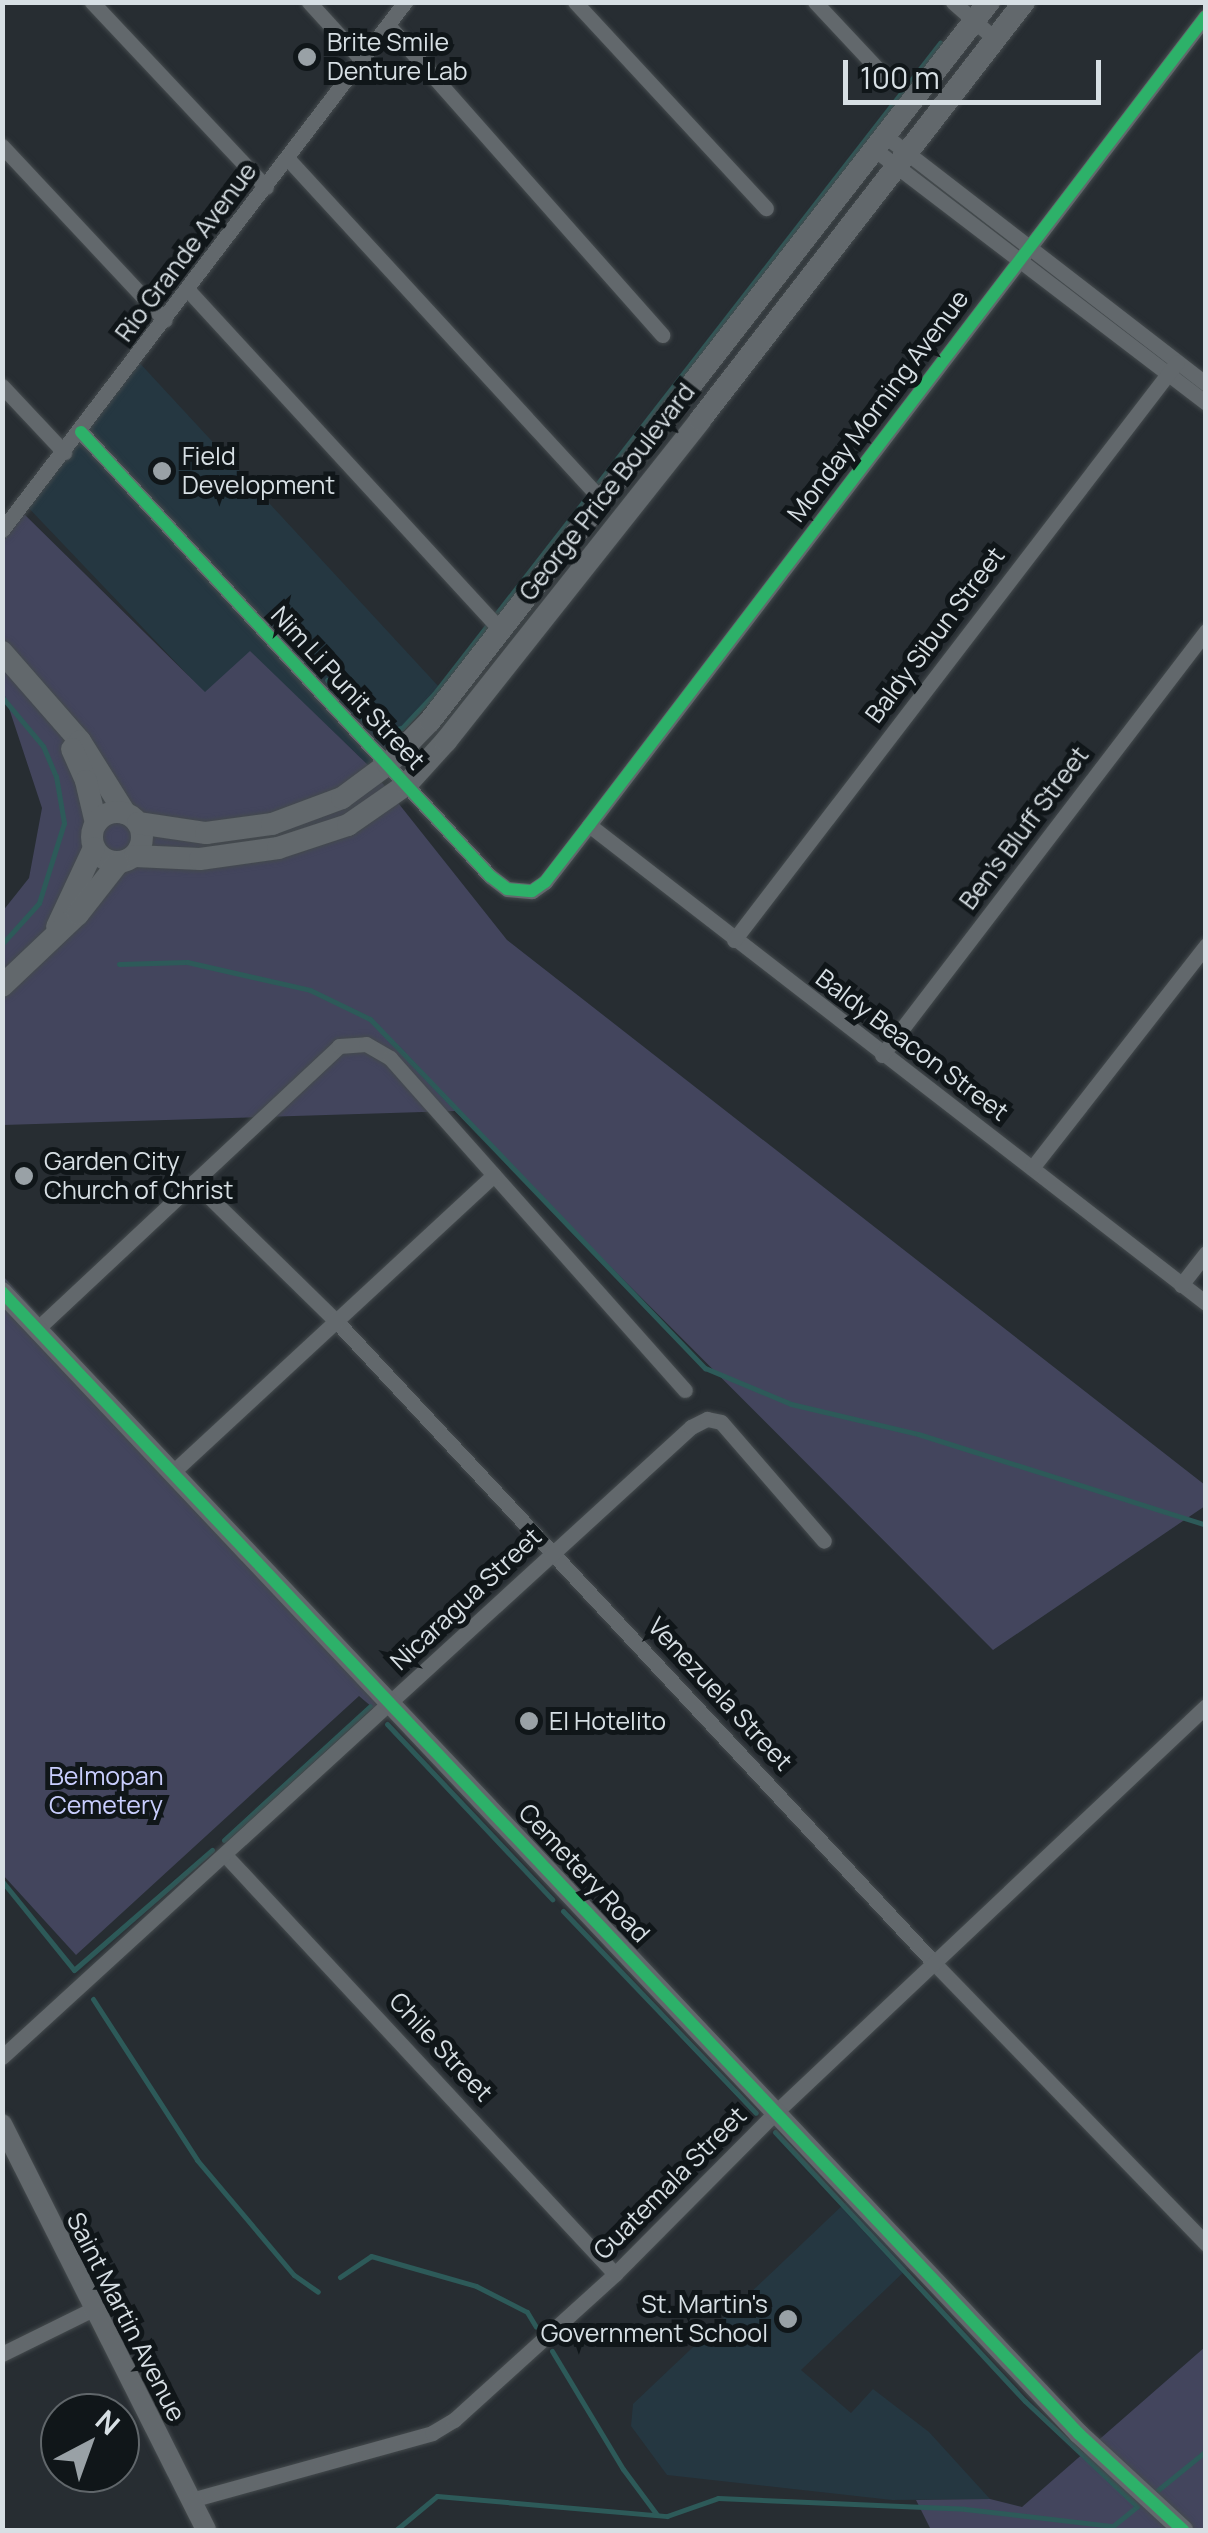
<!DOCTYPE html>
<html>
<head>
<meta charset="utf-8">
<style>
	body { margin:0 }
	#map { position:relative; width:1208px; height:2533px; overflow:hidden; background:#272d32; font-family:Manrope,sans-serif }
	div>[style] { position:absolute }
	.built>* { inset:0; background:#253741 }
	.green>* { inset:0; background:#43455d }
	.stream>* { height:5px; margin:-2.5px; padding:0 2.5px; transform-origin:2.5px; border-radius:2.5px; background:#2d5a59 }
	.roads { filter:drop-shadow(0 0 2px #444a4d) drop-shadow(0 0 2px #444a4d) }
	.minor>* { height:15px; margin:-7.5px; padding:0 7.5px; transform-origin:7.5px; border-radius:7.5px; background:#62686c }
	.tertiary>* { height:20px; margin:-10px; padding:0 10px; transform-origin:10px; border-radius:10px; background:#62686c }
	.secondary>* { height:22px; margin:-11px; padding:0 11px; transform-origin:11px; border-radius:11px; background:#62686c }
	.secondary>.ring { margin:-11px; padding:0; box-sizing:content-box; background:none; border:22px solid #62686c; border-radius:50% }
	.cycleway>* { height:12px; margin:-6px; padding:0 6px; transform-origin:6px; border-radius:6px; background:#2db169 }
	.dots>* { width:28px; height:28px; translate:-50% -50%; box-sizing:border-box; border:5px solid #101619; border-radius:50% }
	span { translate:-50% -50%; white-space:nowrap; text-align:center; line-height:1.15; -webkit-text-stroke:10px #101619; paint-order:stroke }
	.poi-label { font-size:25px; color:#d7dfe4 }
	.left { translate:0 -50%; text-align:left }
	.right { translate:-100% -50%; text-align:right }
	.street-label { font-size:25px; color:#d7dfe4 }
	.park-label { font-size:25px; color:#c9cefe }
	.frame { position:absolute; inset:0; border:5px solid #d7dfe4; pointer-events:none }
	.north { position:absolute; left:40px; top:2393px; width:100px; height:100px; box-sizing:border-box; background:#101619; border:2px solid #60666a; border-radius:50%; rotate:41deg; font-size:28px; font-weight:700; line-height:40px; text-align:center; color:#d7dfe4 }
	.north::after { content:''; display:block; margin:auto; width:35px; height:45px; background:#99a1a6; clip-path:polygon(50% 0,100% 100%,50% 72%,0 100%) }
	.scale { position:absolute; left:843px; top:60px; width:258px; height:45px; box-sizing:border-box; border:5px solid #d7dfe4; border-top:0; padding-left:12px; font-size:30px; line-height:35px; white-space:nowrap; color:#d7dfe4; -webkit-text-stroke:8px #101619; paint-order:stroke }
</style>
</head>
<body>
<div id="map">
	<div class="built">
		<i style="clip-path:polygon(136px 359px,440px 688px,368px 765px,250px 652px,205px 693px,22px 501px)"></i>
		<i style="clip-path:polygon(846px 2202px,908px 2268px,801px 2370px,851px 2413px,873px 2389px,929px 2432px,990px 2499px,892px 2500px,667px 2475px,631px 2426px,633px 2404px)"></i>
	</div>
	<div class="green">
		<i style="clip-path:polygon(23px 513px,205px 692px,250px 651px,368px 765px,507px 940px,1205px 1485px,1205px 1506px,993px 1650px,455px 1111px,3px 1125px,2px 912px,29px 878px,42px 808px,3px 690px,3px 542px)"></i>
		<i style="clip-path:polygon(3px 1276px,389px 1701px,379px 1713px,359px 1696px,76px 1955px,3px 1875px)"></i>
		<i style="clip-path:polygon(1205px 2347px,1205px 2530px,931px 2530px,916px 2500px,990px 2499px,1022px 2507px)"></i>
	</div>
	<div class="stream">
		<i style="left:327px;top:680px;width:59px;rotate:47.1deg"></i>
		<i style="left:367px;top:723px;width:18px;rotate:29deg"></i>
		<i style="left:383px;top:732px;width:19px;rotate:-12deg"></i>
		<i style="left:402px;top:728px;width:47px;rotate:-46.7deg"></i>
		<i style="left:434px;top:694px;width:825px;rotate:-52.14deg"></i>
		<i style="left:2px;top:697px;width:64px;rotate:50.1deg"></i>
		<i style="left:43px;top:746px;width:33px;rotate:67deg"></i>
		<i style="left:56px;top:776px;width:48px;rotate:80.3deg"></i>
		<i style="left:64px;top:823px;width:84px;rotate:107.4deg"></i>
		<i style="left:39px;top:903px;width:55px;rotate:132.1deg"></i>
		<i style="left:119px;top:964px;width:68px;rotate:-1.7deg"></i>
		<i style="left:187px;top:962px;width:126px;rotate:12.8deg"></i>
		<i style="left:310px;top:990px;width:67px;rotate:25.8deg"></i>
		<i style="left:370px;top:1019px;width:484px;rotate:46.2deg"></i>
		<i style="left:705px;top:1368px;width:93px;rotate:22.7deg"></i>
		<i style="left:791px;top:1404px;width:130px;rotate:13.3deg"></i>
		<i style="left:918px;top:1434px;width:302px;rotate:17.5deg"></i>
		<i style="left:387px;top:1724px;width:241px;rotate:46.7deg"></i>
		<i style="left:224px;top:1840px;width:198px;rotate:-42.5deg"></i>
		<i style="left:2px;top:1881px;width:114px;rotate:51deg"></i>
		<i style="left:74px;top:1970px;width:183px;rotate:-41deg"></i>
		<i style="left:563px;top:1911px;width:279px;rotate:46.3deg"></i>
		<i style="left:93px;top:1999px;width:192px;rotate:57.1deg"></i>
		<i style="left:197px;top:2160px;width:150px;rotate:49.9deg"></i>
		<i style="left:294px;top:2275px;width:29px;rotate:35deg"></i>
		<i style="left:775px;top:2132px;width:367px;rotate:47.1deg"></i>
		<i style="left:1025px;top:2401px;width:154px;rotate:43.2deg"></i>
		<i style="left:340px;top:2277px;width:37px;rotate:-34deg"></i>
		<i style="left:371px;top:2256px;width:109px;rotate:15.9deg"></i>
		<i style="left:476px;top:2286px;width:57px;rotate:27deg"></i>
		<i style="left:527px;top:2312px;width:17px;rotate:59deg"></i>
		<i style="left:552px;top:2351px;width:138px;rotate:59deg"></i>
		<i style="left:623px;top:2469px;width:57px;rotate:53.5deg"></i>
		<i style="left:1153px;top:2494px;width:68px;rotate:-39.1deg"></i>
		<i style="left:396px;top:2530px;width:53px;rotate:-39.7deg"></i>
		<i style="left:437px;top:2496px;width:231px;rotate:5deg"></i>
		<i style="left:667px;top:2516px;width:54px;rotate:-19.4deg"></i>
		<i style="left:718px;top:2498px;width:247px;rotate:2.5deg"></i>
		<i style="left:965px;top:2509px;width:149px;rotate:6.6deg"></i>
		<i style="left:1108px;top:2530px;width:36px;rotate:-39deg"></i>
	</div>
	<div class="roads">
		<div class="minor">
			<i style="left:92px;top:2px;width:254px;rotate:46.8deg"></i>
			<i style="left:309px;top:2px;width:76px;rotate:47.7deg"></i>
			<i style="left:575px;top:2px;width:281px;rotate:47.2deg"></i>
			<i style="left:815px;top:2px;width:105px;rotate:46.9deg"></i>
			<i style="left:953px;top:2px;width:56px;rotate:41.4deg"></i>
			<i style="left:388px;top:25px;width:414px;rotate:48.5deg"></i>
			<i style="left:884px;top:135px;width:407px;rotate:37.7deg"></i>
			<i style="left:2px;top:146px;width:238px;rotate:46.9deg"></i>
			<i style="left:874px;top:149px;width:418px;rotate:37.4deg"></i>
			<i style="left:289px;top:160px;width:458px;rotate:47.4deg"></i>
			<i style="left:188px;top:290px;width:462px;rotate:47.4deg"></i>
			<i style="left:2px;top:386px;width:91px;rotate:46.8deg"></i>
			<i style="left:81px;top:432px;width:604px;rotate:47.35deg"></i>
			<i style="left:490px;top:876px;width:21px;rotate:37deg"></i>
			<i style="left:507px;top:889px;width:25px;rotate:5deg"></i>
			<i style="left:532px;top:891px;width:16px;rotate:-35deg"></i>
			<i style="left:545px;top:882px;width:72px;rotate:-52.3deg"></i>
			<i style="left:589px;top:825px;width:1017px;rotate:-52.67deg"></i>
			<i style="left:2px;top:530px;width:664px;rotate:-52.65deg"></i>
			<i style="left:589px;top:825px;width:780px;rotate:37.77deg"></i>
			<i style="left:734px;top:940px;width:728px;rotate:-52.53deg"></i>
			<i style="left:882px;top:1055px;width:534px;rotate:-52.61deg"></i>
			<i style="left:1032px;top:1168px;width:283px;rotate:-52deg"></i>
			<i style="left:194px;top:1182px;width:202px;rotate:44.4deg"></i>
			<i style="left:338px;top:1323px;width:877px;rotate:47.03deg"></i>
			<i style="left:936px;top:1965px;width:388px;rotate:45.9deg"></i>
			<i style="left:1181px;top:1285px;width:41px;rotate:-52deg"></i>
			<i style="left:37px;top:1329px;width:414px;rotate:-43.1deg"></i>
			<i style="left:339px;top:1046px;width:27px;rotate:-4deg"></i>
			<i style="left:366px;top:1044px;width:28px;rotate:30deg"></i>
			<i style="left:390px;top:1058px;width:444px;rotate:48.4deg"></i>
			<i style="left:173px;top:1472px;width:437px;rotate:-42.8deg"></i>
			<i style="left:226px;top:1856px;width:571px;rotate:47.06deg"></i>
			<i style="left:2px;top:2057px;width:934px;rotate:-42.44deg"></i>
			<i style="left:691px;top:1427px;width:18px;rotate:-27deg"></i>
			<i style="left:707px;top:1419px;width:14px;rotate:12deg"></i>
			<i style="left:721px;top:1422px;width:157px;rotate:49.1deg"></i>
			<i style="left:2px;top:2354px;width:102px;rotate:-26.3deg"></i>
			<i style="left:191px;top:2500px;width:250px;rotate:-15.5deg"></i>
			<i style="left:432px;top:2433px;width:26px;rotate:-31deg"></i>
			<i style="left:454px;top:2420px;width:217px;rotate:-42.2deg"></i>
			<i style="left:615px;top:2274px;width:230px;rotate:-45.2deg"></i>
			<i style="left:777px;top:2111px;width:590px;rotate:-43.35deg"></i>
		</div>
		<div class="tertiary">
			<i style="left:2px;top:1292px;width:1570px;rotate:46.68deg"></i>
			<i style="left:1079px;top:2434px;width:142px;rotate:42.7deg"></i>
			<i style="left:2px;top:2124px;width:454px;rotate:63.3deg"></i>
		</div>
		<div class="secondary">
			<i style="left:2px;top:652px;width:118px;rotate:48.8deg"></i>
			<i style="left:80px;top:741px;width:85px;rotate:58deg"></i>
			<i style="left:72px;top:749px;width:35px;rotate:66deg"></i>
			<i style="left:86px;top:781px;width:43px;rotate:76.6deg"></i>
			<i class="ring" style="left:92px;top:812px;width:28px;height:28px"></i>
			<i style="left:138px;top:823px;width:69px;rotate:8.4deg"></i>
			<i style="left:206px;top:833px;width:67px;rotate:-7.8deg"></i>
			<i style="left:272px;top:824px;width:75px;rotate:-20.4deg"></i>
			<i style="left:342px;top:798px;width:57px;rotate:-36.5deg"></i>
			<i style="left:388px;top:764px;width:60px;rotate:-45.7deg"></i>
			<i style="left:430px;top:721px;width:911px;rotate:-52.14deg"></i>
			<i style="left:135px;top:856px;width:65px;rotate:2.6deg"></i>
			<i style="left:200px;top:859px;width:79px;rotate:-8deg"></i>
			<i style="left:278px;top:848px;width:74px;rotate:-18.2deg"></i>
			<i style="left:348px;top:825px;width:72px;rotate:-34.8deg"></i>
			<i style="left:407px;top:784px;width:58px;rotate:-47.8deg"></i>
			<i style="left:446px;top:741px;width:409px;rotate:-51.6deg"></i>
			<i style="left:700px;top:420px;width:529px;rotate:-52.22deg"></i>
			<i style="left:57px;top:927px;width:87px;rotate:-64.9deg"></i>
			<i style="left:2px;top:986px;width:105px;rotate:-43.5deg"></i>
			<i style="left:78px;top:914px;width:65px;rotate:-51.9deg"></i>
		</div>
	</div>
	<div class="cycleway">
		<i style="left:81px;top:432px;width:604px;rotate:47.35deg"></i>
		<i style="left:490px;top:876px;width:21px;rotate:37deg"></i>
		<i style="left:507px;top:889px;width:25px;rotate:5deg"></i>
		<i style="left:532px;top:891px;width:16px;rotate:-35deg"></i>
		<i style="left:545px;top:882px;width:72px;rotate:-52.3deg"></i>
		<i style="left:589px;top:825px;width:1017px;rotate:-52.67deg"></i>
		<i style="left:2px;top:1292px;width:1570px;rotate:46.68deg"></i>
		<i style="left:1079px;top:2434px;width:142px;rotate:42.7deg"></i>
	</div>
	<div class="dots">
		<i style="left:307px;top:57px;background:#99a1a6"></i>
		<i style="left:162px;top:471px;background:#99a1a6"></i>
		<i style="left:24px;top:1176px;background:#99a1a6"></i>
		<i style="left:529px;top:1721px;background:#99a1a6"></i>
		<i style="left:788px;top:2319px;background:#99a1a6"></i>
	</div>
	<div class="poi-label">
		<span class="left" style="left:327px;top:57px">Brite Smile<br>Denture Lab</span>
		<span class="left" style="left:182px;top:471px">Field<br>Development</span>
		<span class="left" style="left:44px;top:1176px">Garden City<br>Church of Christ</span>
		<span class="left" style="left:549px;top:1721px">El Hotelito</span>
		<span class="right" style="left:768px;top:2319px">St. Martin's<br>Government School</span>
	</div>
	<div class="street-label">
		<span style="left:186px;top:252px;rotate:-53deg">Rio Grande Avenue</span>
		<span style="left:878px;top:406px;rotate:-53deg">Monday Morning Avenue</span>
		<span style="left:607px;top:492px;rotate:-52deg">George Price Boulevard</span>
		<span style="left:935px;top:635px;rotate:-53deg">Baldy Sibun Street</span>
		<span style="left:348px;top:688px;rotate:47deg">Nim Li Punit Street</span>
		<span style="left:1024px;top:828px;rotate:-53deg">Ben's Bluff Street</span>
		<span style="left:912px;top:1045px;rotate:37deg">Baldy Beacon Street</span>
		<span style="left:466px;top:1599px;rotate:-43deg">Nicaragua Street</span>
		<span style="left:720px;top:1694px;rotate:47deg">Venezuela Street</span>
		<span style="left:584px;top:1873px;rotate:47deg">Cemetery Road</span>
		<span style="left:441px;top:2047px;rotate:47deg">Chile Street</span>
		<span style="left:670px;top:2183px;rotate:-45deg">Guatemala Street</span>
		<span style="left:126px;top:2317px;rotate:63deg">Saint Martin Avenue</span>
	</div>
	<div class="park-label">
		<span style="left:106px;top:1791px">Belmopan<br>Cemetery</span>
	</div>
	<div class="frame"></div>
	<div class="north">N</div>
	<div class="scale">100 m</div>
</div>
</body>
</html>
